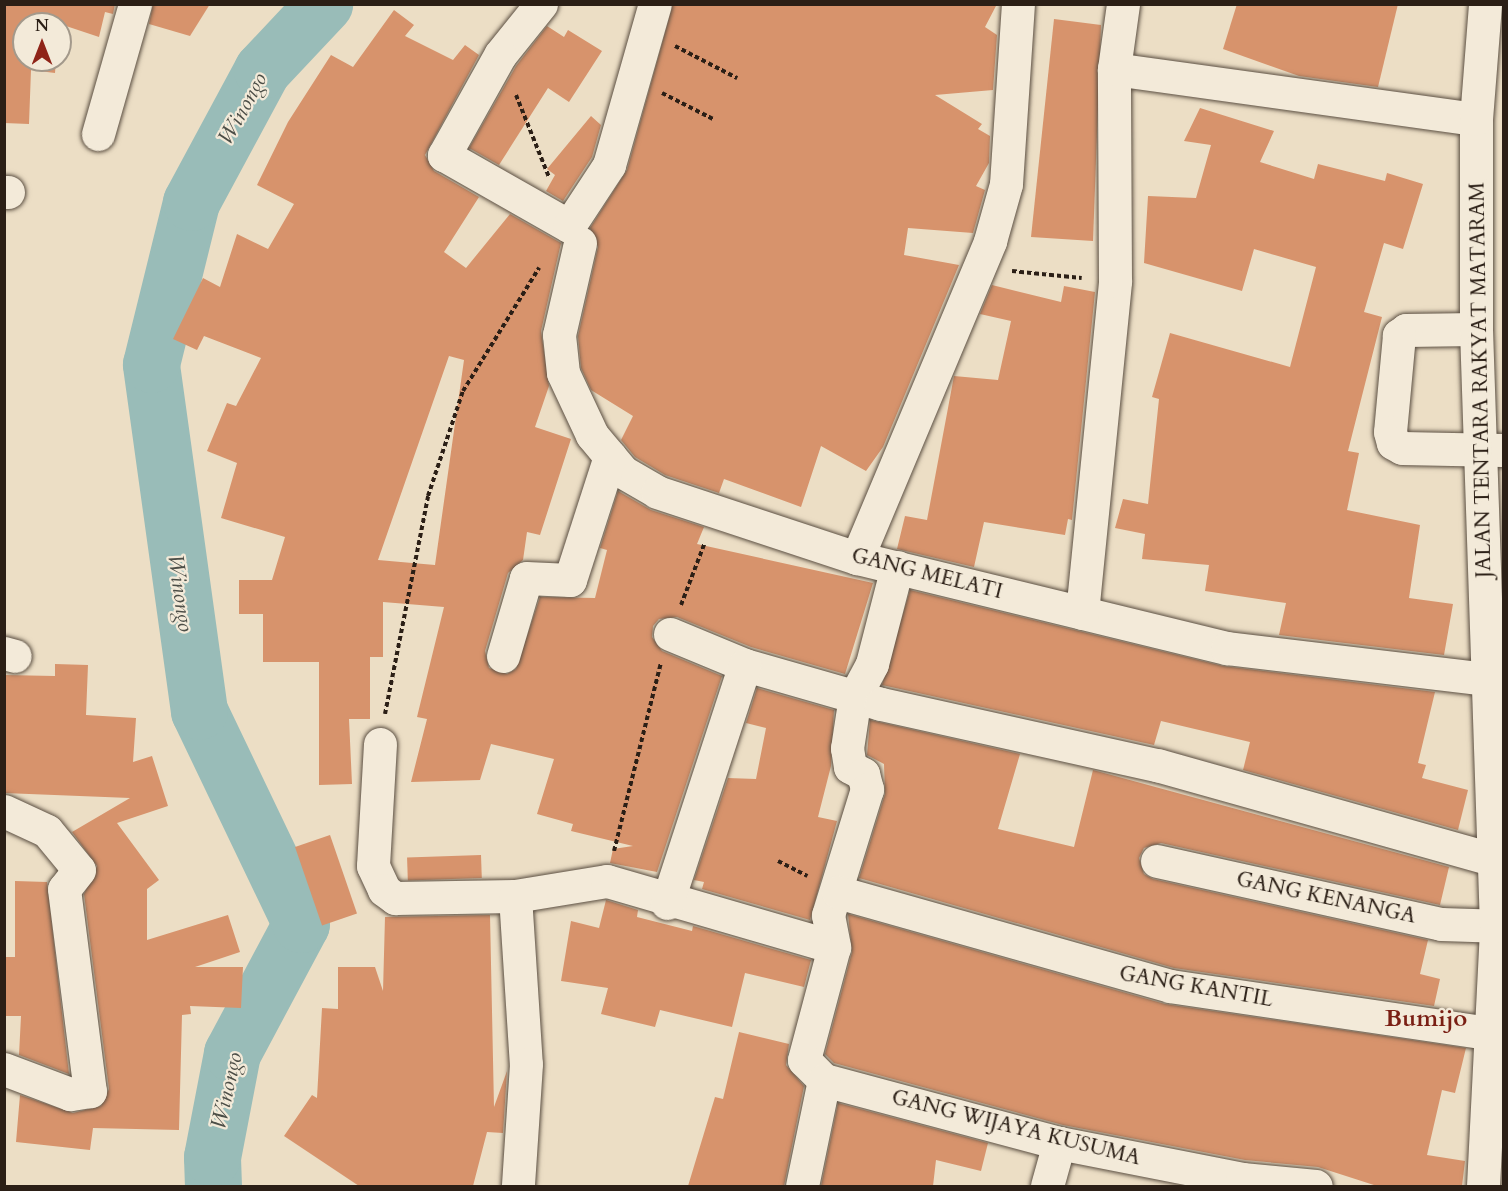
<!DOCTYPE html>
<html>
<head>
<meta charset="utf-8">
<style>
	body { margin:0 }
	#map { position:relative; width:1508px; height:1191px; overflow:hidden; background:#ecdec5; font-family:Cardo,serif }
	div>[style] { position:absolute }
	.river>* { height:57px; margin:-28.5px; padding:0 28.5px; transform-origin:28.5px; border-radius:28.5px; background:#99bcb8 }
	.building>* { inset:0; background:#d7936c; transform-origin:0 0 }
	.path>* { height:4px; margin-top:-2px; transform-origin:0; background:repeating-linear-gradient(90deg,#2b1f16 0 4.5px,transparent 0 7.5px) }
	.roads { filter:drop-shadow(0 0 2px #5b4f42) drop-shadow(0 0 2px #5b4f42) }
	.minor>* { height:33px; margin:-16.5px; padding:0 16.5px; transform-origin:16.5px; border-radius:16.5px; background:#f3ead9 }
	span { translate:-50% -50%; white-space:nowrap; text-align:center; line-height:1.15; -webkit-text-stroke:4.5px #f3ead9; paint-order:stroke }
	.street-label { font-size:21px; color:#2b1f16 }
	.water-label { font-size:22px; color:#4c4e47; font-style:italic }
	.quarter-label { font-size:24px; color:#7a1f14; font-weight:700 }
	.frame { position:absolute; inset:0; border:6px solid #2b1f16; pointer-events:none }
	.north { position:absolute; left:12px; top:12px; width:60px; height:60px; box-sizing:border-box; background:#f3ead9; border:2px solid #a3998b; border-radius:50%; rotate:0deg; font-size:16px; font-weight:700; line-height:24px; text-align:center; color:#2b1f16 }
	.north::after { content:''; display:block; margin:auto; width:21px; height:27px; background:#8f2418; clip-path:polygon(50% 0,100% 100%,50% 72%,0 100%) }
</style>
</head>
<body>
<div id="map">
	<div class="river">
		<i style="left:213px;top:1186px;width:29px;rotate:-92deg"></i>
		<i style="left:212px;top:1157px;width:106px;rotate:-79.1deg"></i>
		<i style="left:232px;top:1053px;width:146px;rotate:-61.9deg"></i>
		<i style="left:301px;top:924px;width:236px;rotate:-115.6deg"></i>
		<i style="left:199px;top:711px;width:350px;rotate:-97.9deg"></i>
		<i style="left:151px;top:364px;width:167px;rotate:-76.1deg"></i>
		<i style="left:191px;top:202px;width:150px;rotate:-61.7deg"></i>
		<i style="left:262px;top:70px;width:91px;rotate:-46.8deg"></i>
	</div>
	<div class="building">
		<i style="clip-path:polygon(4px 4px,115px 4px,113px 14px,105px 12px,99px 37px,60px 24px,24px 24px,24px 60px,56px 60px,55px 73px,31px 70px,29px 124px,4px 123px)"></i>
		<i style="clip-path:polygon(153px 4px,210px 4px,190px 36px,149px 24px)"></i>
		<i style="clip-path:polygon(673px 4px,997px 4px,985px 27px,997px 35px,993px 90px,935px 95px,982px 124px,978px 129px,990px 136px,989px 163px,976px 186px,985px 190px,973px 233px,908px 228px,904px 255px,959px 265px,883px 447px,866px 471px,821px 446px,801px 507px,724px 479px,719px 493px,665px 475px,635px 457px,621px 440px,633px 416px,591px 390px,581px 368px,578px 336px,598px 247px,590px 228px,627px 170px)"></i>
		<i style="clip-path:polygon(1237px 4px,1398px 4px,1378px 87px,1299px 76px,1223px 49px)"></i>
		<i style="clip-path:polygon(evenodd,394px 10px,414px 25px,405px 36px,453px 60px,465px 45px,479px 55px,425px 155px,434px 171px,479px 197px,444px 252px,466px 268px,510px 214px,561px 243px,541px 331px,549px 386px,535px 427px,571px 439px,540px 535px,527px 532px,523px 560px,508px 573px,485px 651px,489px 668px,507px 674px,516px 669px,540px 597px,595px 598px,607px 550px,600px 548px,618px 491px,651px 510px,704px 527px,697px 544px,873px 583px,845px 674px,751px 647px,677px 617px,659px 619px,653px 626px,652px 637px,662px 651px,722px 676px,657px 872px,610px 863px,613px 849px,633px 846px,571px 831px,573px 824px,537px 814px,554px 759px,491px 744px,480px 780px,411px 782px,427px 719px,417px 717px,444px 607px,383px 602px,383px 657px,370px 657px,370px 719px,349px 719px,352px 784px,319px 785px,319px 662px,263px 662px,263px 614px,239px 614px,239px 580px,272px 580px,285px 537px,221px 518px,237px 463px,207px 451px,227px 403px,236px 406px,261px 358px,204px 336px,197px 350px,173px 339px,203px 278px,220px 287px,237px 234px,268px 249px,294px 204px,257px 185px,288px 122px,331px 55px,353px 67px,394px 10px,449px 356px,464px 360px,435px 565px,378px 560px,449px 356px)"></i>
		<i style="clip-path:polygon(1054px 19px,1101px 25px,1093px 241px,1031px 237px)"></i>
		<i style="clip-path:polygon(547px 26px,564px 37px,568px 30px,602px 51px,569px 102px,548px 88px,499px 165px,469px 148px,516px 66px)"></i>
		<i style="clip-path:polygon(1200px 108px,1274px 131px,1260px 162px,1314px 179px,1318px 164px,1385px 181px,1387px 173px,1423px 184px,1403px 249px,1384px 243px,1364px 312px,1382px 317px,1348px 451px,1359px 453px,1347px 510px,1420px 525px,1409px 598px,1453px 604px,1444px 655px,1279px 635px,1286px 603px,1205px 591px,1209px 565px,1142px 559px,1145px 534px,1115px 528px,1123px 499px,1148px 504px,1159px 399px,1152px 397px,1170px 333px,1290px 367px,1316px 267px,1254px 249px,1242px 291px,1144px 263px,1148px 196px,1196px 198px,1211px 145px,1184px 141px)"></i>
		<i style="clip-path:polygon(591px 116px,601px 125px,592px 157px,563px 201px,546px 191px,555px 175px,547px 169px)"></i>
		<i style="clip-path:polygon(992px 285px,1061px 302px,1064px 286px,1095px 292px,1072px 520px,1068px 519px,1065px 535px,984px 522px,974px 567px,897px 549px,905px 516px,927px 520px,954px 376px,998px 380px,1011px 321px,980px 314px)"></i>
		<i style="clip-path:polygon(910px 590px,1223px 666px,1435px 692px,1418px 763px,1426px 765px,1422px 778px,1468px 790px,1458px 830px,1243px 770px,1250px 742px,1161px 721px,1154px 745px,882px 685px)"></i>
		<i style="clip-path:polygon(55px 664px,88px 665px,86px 715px,136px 718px,133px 762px,152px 756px,168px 806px,117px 823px,159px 880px,147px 889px,147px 940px,228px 915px,240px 952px,195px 967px,243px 967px,241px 1008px,190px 1006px,191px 1014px,182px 1015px,179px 1130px,93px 1128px,90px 1150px,16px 1142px,20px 1095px,73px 1113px,101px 1106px,109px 1089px,84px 894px,97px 866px,72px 832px,130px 798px,4px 793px,4px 675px,55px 676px)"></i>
		<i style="clip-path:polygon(757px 688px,834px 710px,831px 766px,818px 817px,837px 821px,810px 920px,702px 889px,704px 882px,694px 880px,728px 778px,756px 779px,766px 728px,746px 723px)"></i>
		<i style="clip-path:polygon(870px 720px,1020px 754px,998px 829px,1074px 847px,1093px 770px,1449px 867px,1440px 905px,1161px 843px,1144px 848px,1139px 858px,1144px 874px,1153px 879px,1428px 940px,1420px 974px,1440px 979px,1434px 1006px,1174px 968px,859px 878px,885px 794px,884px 764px,867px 755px)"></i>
		<i style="left:330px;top:835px;width:83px;height:37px;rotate:71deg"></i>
		<i style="left:481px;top:855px;width:23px;height:74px;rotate:88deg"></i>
		<i style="clip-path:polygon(15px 881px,47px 882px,69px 1074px,19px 1055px,21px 1016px,4px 1016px,4px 957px,15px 957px)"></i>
		<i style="clip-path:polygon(606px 900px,638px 910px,637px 917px,692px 931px,693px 926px,811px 960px,804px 987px,745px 973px,732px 1027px,660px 1010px,655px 1027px,601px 1014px,608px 988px,561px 981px,571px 921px,599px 928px)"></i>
		<i style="clip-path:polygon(848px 914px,1165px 1004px,1466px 1048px,1455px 1093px,1442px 1090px,1427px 1155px,1465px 1161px,1462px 1186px,1377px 1186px,1318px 1167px,1245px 1160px,1063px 1125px,834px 1063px,825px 1054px,852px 952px)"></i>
		<i style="clip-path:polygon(490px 915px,494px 1107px,507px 1071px,503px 1133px,487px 1132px,473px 1186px,359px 1186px,284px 1136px,312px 1095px,317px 1098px,322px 1008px,338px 1009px,338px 967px,375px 967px,383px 991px,385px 917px)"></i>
		<i style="clip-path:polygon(739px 1032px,789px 1044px,786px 1065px,804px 1086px,784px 1186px,688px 1186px,715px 1097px,723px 1099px)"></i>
		<i style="clip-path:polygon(838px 1103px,988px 1143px,981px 1171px,936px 1160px,933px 1186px,821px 1186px)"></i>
	</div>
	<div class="path">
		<i style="left:675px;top:46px;width:70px;rotate:27.3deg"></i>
		<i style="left:662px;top:93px;width:57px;rotate:27deg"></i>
		<i style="left:516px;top:95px;width:88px;rotate:68.1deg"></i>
		<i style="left:1012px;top:271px;width:70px;rotate:5.7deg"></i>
		<i style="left:681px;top:605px;width:67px;rotate:-69.1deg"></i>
		<i style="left:385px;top:714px;width:222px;rotate:-78.8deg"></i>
		<i style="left:428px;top:496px;width:111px;rotate:-71.6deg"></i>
		<i style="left:463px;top:391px;width:145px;rotate:-58.3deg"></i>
		<i style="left:614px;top:851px;width:194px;rotate:-76deg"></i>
		<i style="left:778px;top:861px;width:33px;rotate:27deg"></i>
	</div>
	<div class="roads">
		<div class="minor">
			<i style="left:541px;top:4px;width:65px;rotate:128.8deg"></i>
			<i style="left:500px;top:55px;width:115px;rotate:119.2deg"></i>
			<i style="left:444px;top:155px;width:144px;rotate:29.6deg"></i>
			<i style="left:569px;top:226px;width:73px;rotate:-56.7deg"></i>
			<i style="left:609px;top:165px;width:167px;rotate:-74.1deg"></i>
			<i style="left:1114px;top:69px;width:365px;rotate:7.9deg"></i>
			<i style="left:98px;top:134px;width:135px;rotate:-74.1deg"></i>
			<i style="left:4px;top:192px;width:4px"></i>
			<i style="left:580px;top:243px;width:94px;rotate:102.9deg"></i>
			<i style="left:559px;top:335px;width:38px;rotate:84deg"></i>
			<i style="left:563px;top:373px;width:68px;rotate:64.9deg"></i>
			<i style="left:592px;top:435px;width:48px;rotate:50deg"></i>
			<i style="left:623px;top:472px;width:39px;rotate:30deg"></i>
			<i style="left:657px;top:492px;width:211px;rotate:18.3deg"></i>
			<i style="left:857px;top:558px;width:381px;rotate:13.7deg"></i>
			<i style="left:1227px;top:648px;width:263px;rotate:6.8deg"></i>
			<i style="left:1476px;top:329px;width:70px;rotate:179.2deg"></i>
			<i style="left:1406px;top:330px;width:9px;rotate:144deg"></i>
			<i style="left:1399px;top:335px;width:97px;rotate:95.3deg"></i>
			<i style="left:1390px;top:432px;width:11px;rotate:75deg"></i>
			<i style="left:1393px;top:443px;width:10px;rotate:29deg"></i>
			<i style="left:1402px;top:448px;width:100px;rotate:1.1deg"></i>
			<i style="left:857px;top:558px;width:344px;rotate:-67.2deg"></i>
			<i style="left:990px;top:241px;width:59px;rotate:-74.3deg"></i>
			<i style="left:1006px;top:184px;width:180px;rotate:-86.2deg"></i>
			<i style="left:897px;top:567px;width:100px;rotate:104.5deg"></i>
			<i style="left:872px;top:664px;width:36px;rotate:118deg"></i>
			<i style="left:855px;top:696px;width:53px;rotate:98.7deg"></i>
			<i style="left:847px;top:748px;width:19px;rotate:81deg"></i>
			<i style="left:850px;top:767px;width:15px;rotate:28deg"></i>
			<i style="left:863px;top:774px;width:16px;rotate:75deg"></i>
			<i style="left:867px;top:789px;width:132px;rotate:107.2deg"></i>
			<i style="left:828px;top:915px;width:33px;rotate:79deg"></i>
			<i style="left:834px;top:947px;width:117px;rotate:104.9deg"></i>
			<i style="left:804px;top:1060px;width:28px;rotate:45deg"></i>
			<i style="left:824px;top:1080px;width:243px;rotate:15deg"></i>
			<i style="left:1059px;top:1143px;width:187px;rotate:11.1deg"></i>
			<i style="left:1242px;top:1179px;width:74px;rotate:5.4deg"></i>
			<i style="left:1082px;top:613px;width:334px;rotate:-84.3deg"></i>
			<i style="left:1115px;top:281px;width:212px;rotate:-90.3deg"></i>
			<i style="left:1114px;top:69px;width:66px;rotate:-82.1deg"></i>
			<i style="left:670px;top:634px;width:81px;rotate:22.5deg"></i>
			<i style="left:745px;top:665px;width:141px;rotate:16deg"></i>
			<i style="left:881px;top:704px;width:283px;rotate:12.5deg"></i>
			<i style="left:1157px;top:765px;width:347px;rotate:15.7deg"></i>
			<i style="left:4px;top:653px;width:11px;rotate:15deg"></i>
			<i style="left:503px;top:656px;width:81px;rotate:-73.6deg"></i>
			<i style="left:526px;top:578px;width:44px;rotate:2.6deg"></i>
			<i style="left:570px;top:580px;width:130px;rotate:-72.1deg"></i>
			<i style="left:380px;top:744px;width:122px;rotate:93.3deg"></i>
			<i style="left:373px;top:866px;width:26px;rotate:65deg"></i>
			<i style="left:384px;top:890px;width:14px;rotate:36deg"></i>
			<i style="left:395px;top:898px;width:120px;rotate:-1deg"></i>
			<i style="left:515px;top:896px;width:93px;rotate:-9.3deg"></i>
			<i style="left:607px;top:881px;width:236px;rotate:16.2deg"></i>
			<i style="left:4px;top:811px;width:47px;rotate:24.9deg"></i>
			<i style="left:47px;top:831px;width:50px;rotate:50.6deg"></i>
			<i style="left:79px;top:870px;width:24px;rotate:128deg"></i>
			<i style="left:64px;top:889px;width:204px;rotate:82.7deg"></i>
			<i style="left:90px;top:1091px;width:20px;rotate:171deg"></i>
			<i style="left:70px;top:1094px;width:71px;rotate:-159.3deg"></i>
			<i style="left:1157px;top:861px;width:291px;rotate:12.5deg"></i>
			<i style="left:1441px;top:924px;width:63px;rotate:1.8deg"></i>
			<i style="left:838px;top:892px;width:345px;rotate:15.8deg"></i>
			<i style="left:1170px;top:986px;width:323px;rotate:8.4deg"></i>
			<i style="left:515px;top:896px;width:168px;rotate:86.3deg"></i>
			<i style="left:526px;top:1064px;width:122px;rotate:93.8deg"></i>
			<i style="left:667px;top:903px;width:250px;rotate:-71.9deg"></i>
			<i style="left:802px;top:1186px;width:108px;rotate:-78.3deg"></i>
			<i style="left:1047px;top:1186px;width:45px;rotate:-74.4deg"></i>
			<i style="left:1483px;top:1186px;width:260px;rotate:-87.1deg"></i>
			<i style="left:1496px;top:926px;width:597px;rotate:-91.92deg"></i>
			<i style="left:1476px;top:329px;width:210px;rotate:-90deg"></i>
			<i style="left:1476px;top:119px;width:115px;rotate:-85.5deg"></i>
		</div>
	</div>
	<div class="street-label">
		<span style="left:1481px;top:380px;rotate:-91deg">JALAN TENTARA RAKYAT MATARAM</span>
		<span style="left:927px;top:574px;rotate:14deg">GANG MELATI</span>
		<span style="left:1326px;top:898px;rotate:12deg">GANG KENANGA</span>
		<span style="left:1196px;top:987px;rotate:10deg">GANG KANTIL</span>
		<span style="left:1016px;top:1128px;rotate:14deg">GANG WIJAYA KUSUMA</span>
	</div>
	<div class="water-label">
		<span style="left:243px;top:109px;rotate:-61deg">Winongo</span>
		<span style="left:180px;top:593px;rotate:82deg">Winongo</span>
		<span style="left:227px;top:1091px;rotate:-77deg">Winongo</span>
	</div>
	<div class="quarter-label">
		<span style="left:1426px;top:1019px">Bumijo</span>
	</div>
	<div class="frame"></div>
	<div class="north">N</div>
</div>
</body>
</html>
